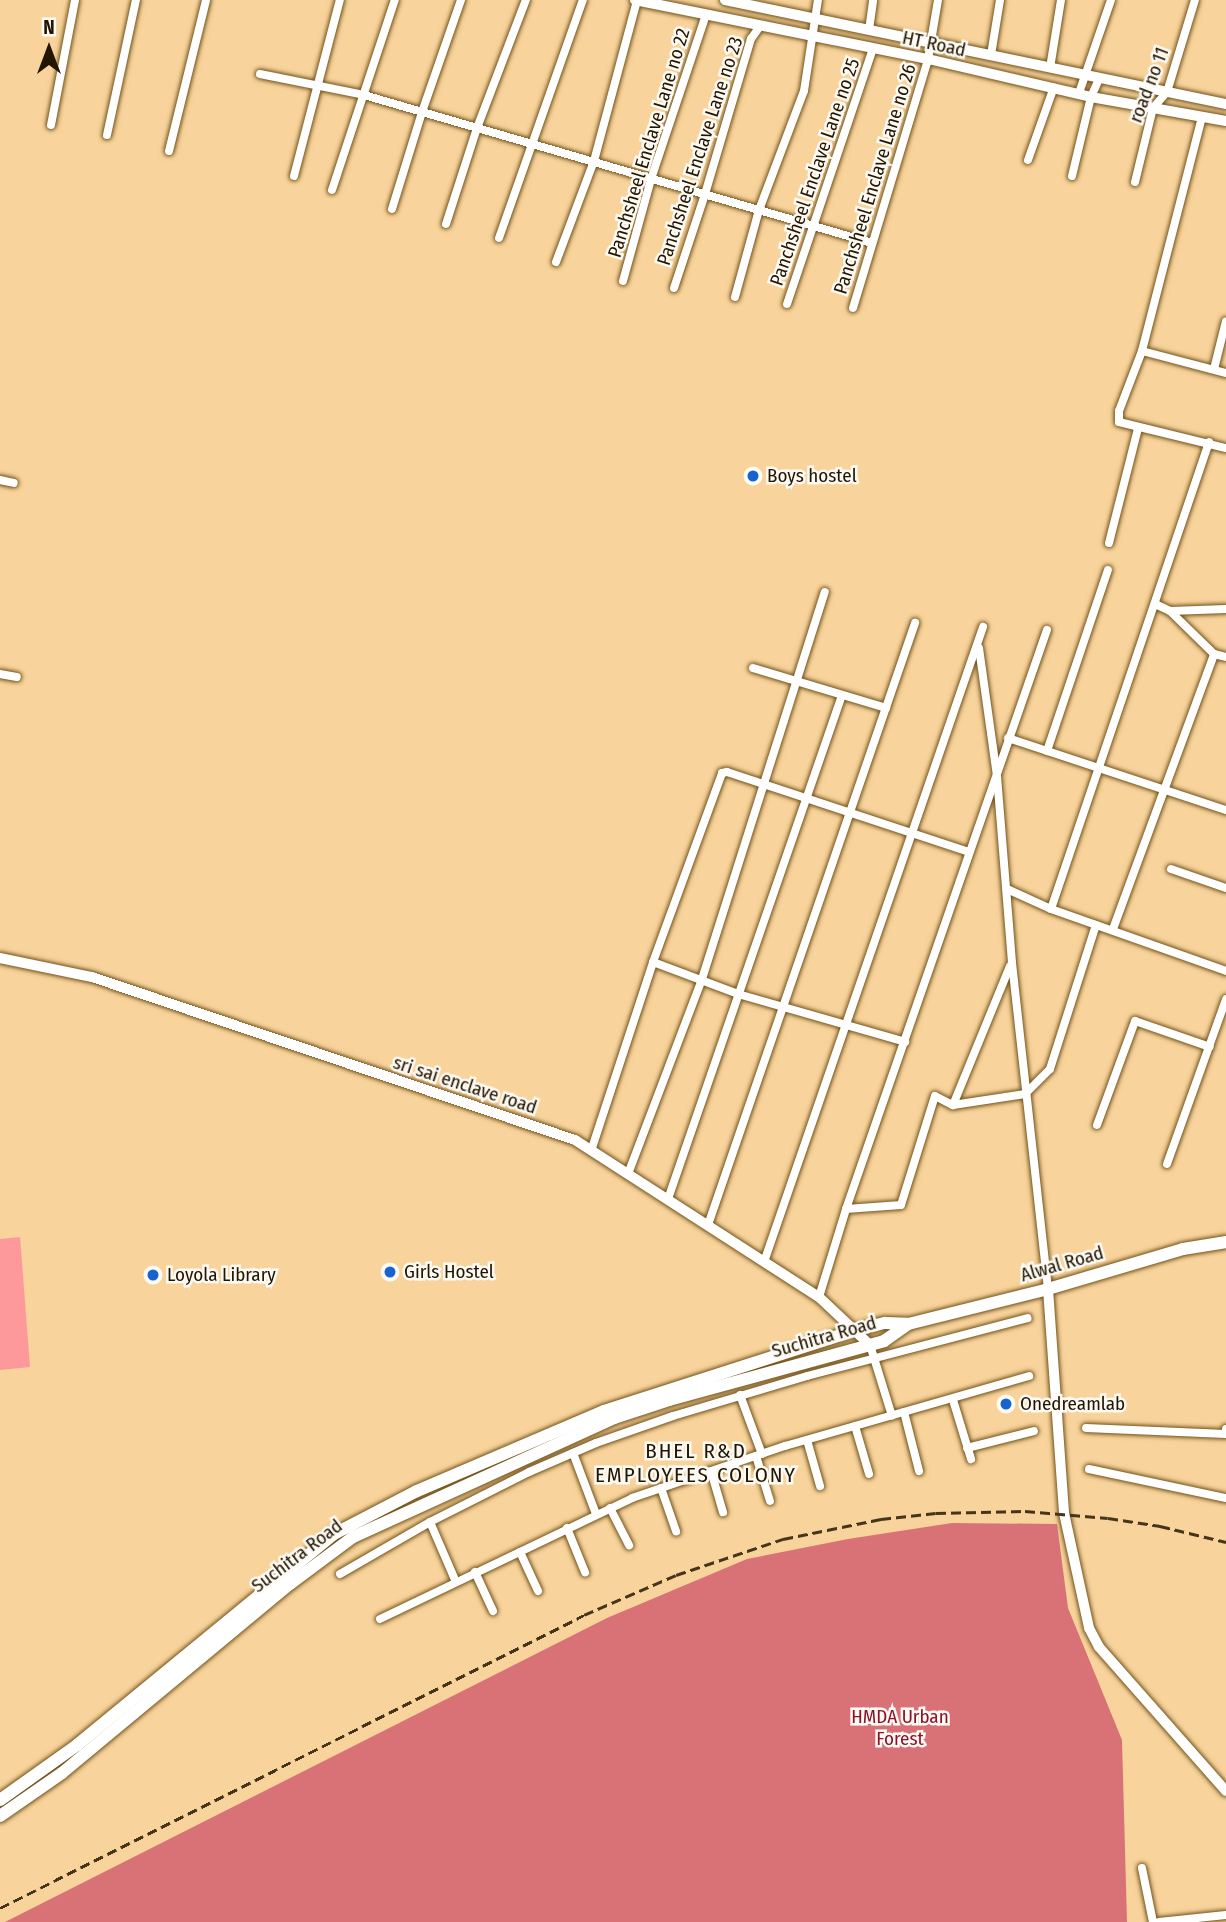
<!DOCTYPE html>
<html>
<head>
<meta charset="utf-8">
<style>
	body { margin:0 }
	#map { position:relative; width:1226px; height:1922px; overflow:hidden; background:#f8d39b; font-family:"Fira Sans Condensed",sans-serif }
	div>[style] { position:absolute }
	.green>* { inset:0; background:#fd999b }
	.forest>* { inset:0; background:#d87276 }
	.roads { filter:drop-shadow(0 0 2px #72531a) drop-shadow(0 0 2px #72531a) }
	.minor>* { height:8px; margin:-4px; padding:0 4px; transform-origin:4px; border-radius:4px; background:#fff }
	.tertiary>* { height:10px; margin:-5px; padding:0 5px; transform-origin:5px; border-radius:5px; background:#fff }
	.secondary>* { height:12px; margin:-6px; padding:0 6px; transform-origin:6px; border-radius:6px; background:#fff }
	.rail>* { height:2.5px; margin-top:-1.25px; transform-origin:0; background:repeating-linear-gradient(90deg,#46351b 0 10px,transparent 0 15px) }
	.dots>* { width:19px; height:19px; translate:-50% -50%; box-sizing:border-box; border:4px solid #fdfaf4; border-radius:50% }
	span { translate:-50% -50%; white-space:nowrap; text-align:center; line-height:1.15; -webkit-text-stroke:5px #fdfaf4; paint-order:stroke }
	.street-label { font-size:19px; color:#221501 }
	.poi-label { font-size:19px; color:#221501 }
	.left { translate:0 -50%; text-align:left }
	.park-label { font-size:19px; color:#8f1129 }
	.neighbourhood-label { font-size:21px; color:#221501; letter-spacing:2px }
	.north { position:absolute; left:14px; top:14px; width:70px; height:70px; -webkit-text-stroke:5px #fdfaf4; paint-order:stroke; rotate:0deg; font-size:19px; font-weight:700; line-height:28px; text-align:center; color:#221501 }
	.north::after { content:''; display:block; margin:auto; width:24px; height:32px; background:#221501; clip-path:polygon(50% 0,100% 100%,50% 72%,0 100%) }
</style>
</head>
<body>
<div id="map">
	<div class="green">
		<i style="clip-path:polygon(20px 1237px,30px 1367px,0 1370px,0 1239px)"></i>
	</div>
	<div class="forest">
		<i style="clip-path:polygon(952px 1523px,1057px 1524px,1068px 1608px,1122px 1740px,1127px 1922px,5px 1922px,607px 1618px,747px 1559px,848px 1539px)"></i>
	</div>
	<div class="roads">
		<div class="minor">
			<i style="left:869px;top:30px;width:30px;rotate:-82deg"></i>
			<i style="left:991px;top:55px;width:56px;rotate:-80.7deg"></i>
			<i style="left:1050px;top:68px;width:69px;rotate:-80.8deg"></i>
			<i style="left:260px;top:74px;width:106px;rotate:11.4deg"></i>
			<i style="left:364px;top:95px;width:529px;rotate:16.24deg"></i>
			<i style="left:1079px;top:93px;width:98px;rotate:-71deg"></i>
			<i style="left:1202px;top:117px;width:242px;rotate:104.4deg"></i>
			<i style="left:1142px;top:351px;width:64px;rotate:111deg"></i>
			<i style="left:1119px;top:411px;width:11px;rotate:90deg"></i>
			<i style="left:1119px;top:422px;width:110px;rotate:13.7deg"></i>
			<i style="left:51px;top:125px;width:127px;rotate:-79.1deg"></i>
			<i style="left:107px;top:135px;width:138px;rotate:-77.9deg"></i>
			<i style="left:169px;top:151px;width:155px;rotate:-76.2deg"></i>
			<i style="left:1028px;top:160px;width:77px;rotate:-70.4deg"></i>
			<i style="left:294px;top:176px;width:182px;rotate:-75.4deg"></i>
			<i style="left:1072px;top:176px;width:81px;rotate:-76.5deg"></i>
			<i style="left:1091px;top:97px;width:20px;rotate:-66deg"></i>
			<i style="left:1135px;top:182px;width:76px;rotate:-76.3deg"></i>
			<i style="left:1153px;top:108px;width:21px;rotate:-49deg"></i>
			<i style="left:1167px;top:92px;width:96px;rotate:-73.1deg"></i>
			<i style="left:332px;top:190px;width:200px;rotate:-71.7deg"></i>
			<i style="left:392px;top:209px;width:102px;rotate:-72.8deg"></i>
			<i style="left:422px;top:112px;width:119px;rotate:-70.8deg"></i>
			<i style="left:446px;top:224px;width:101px;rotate:-72.1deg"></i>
			<i style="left:477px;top:128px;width:137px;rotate:-69.1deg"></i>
			<i style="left:499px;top:238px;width:252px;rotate:-70.6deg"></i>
			<i style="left:556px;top:262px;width:108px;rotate:-69.4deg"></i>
			<i style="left:594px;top:161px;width:167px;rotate:-75deg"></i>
			<i style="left:623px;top:281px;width:106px;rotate:-74.6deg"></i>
			<i style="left:651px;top:179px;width:173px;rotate:-71.5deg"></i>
			<i style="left:674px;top:288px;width:99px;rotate:-71.7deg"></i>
			<i style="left:705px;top:194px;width:162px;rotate:-73.5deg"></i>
			<i style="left:751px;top:39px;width:16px;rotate:-55deg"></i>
			<i style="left:735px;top:297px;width:90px;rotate:-74.6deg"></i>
			<i style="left:759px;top:210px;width:127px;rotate:-69.3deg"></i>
			<i style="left:804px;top:91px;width:92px;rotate:-81.3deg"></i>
			<i style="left:787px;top:304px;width:269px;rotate:-71.4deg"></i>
			<i style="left:853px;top:308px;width:260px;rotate:-73.2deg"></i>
			<i style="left:928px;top:59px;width:60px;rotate:-80.4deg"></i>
			<i style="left:1142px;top:351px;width:87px;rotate:14.7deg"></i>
			<i style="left:1214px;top:369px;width:49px;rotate:-76deg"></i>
			<i style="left:0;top:480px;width:14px;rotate:12deg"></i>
			<i style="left:1109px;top:543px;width:119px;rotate:-75.8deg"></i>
			<i style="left:1155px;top:604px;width:17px;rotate:25deg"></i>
			<i style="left:1170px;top:611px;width:62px;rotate:44.3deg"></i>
			<i style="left:1214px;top:654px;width:12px;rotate:14deg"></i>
			<i style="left:1170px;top:611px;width:56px;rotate:-2deg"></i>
			<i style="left:979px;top:648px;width:129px;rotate:82deg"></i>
			<i style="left:997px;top:776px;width:188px;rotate:85.4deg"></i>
			<i style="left:1012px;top:963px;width:328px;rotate:83.7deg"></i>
			<i style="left:753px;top:668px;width:139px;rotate:16.7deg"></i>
			<i style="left:0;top:674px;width:17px;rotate:10deg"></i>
			<i style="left:1008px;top:738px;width:230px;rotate:18.3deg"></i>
			<i style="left:1047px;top:751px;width:191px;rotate:-71.4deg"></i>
			<i style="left:1171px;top:869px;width:58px;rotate:19.1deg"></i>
			<i style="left:1007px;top:889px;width:48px;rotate:24.4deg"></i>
			<i style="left:1051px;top:909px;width:186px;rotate:19.5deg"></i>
			<i style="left:1051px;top:909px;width:493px;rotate:-71.3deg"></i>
			<i style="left:1113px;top:929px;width:293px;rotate:-69.8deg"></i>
			<i style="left:653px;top:962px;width:91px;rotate:20.6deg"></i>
			<i style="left:738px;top:994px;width:174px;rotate:16deg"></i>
			<i style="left:953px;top:1105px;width:150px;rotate:-67.7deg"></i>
			<i style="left:1097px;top:1125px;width:111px;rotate:-69.9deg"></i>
			<i style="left:1135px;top:1021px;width:79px;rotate:19.1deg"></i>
			<i style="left:591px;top:1151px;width:199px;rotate:-71.8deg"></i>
			<i style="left:653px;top:962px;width:201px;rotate:-69.9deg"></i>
			<i style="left:722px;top:773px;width:5px;rotate:-11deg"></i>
			<i style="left:727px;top:772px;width:255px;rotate:18.3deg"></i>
			<i style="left:1167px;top:1164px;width:175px;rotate:-70.3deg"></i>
			<i style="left:628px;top:1174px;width:209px;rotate:-69.2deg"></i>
			<i style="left:702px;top:979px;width:406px;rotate:-72.4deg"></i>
			<i style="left:668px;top:1199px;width:533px;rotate:-70.95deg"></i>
			<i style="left:846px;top:1209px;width:55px;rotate:-4.2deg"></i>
			<i style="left:901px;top:1205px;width:114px;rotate:-72.7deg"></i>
			<i style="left:935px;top:1096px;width:20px;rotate:27deg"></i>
			<i style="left:953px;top:1105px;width:73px;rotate:-8.7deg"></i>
			<i style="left:1025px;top:1094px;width:35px;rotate:-45deg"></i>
			<i style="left:1050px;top:1069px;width:151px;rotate:-72.3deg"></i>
			<i style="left:708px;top:1225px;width:637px;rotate:-71.02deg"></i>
			<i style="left:764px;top:1262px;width:672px;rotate:-70.97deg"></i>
			<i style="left:819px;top:1297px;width:92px;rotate:-72.9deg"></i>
			<i style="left:846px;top:1209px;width:613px;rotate:-70.86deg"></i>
			<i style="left:870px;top:1345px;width:74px;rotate:72.8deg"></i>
			<i style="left:740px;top:1395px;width:63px;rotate:69.6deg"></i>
			<i style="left:953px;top:1400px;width:62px;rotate:73deg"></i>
			<i style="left:904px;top:1412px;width:61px;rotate:75.7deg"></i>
			<i style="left:855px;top:1426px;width:50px;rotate:73.7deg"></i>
			<i style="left:1086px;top:1428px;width:140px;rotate:2.5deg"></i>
			<i style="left:1226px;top:1434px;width:5px;rotate:-90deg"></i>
			<i style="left:807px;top:1440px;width:48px;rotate:74.2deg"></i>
			<i style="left:967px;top:1448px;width:69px;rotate:-14.2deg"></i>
			<i style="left:573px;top:1453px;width:65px;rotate:69.3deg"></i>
			<i style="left:756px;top:1456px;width:47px;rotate:72.7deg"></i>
			<i style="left:1089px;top:1469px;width:140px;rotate:12deg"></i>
			<i style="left:711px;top:1471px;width:43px;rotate:73.7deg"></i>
			<i style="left:661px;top:1488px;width:46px;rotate:70.8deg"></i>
			<i style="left:610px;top:1508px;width:42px;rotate:62.8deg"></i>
			<i style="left:430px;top:1522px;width:65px;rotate:66.6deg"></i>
			<i style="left:567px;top:1528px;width:48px;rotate:67.8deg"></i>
			<i style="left:520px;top:1552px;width:43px;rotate:65.2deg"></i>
			<i style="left:475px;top:1572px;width:43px;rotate:65.2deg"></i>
			<i style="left:340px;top:1574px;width:104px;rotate:-30deg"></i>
			<i style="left:430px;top:1522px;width:111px;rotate:-26.8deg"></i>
			<i style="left:529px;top:1472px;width:73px;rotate:-23.4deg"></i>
			<i style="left:596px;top:1443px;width:82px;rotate:-19.3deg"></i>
			<i style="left:673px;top:1416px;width:140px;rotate:-16.6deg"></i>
			<i style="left:807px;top:1376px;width:228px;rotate:-14.7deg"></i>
			<i style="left:380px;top:1619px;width:280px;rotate:-25.6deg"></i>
			<i style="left:632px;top:1498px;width:162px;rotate:-18.8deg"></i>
			<i style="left:785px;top:1446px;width:254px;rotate:-16deg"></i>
			<i style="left:1142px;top:1868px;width:55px;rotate:78.5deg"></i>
			<i style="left:1159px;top:1922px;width:67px;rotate:-6deg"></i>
		</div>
		<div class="tertiary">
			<i style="left:635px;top:0;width:299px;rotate:11.4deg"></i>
			<i style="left:928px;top:59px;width:167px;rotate:13.1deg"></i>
			<i style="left:1091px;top:97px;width:137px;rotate:10.1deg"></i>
			<i style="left:725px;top:0;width:512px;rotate:11.73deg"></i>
			<i style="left:0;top:958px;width:94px;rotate:11.7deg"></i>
			<i style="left:92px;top:977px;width:510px;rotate:18.65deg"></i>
			<i style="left:575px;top:1140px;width:290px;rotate:32.8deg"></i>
			<i style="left:819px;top:1297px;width:70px;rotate:43.3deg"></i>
			<i style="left:1048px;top:1289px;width:225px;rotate:85.9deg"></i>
			<i style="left:1064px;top:1513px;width:118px;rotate:77.7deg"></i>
			<i style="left:1089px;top:1628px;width:21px;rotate:62deg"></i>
			<i style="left:1099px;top:1647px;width:192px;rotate:48.6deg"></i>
		</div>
		<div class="secondary">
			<i style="left:0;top:1800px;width:95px;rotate:-35.5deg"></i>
			<i style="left:77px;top:1745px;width:333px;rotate:-39.4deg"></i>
			<i style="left:334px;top:1534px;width:93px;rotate:-27.4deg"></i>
			<i style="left:417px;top:1491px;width:203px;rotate:-23.2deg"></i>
			<i style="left:604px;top:1411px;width:265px;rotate:-17.8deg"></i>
			<i style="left:856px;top:1330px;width:30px;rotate:-14deg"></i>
			<i style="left:885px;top:1323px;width:23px;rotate:2deg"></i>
			<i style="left:908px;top:1324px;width:144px;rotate:-14deg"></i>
			<i style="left:1048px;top:1289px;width:141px;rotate:-16.5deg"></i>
			<i style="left:1183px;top:1249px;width:44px;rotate:-9.2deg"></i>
			<i style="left:0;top:1816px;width:75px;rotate:-34.7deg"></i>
			<i style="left:62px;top:1773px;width:296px;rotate:-39.7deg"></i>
			<i style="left:290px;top:1584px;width:79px;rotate:-36.7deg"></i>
			<i style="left:353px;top:1537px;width:287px;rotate:-24.5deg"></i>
			<i style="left:614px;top:1418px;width:58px;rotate:-18.1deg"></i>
			<i style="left:669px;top:1400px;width:223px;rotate:-15.3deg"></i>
			<i style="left:884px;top:1341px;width:29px;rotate:-35deg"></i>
		</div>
	</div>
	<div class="rail">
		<i style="left:0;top:1908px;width:653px;rotate:-26.64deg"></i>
		<i style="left:584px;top:1615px;width:100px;rotate:-23.5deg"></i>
		<i style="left:676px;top:1575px;width:113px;rotate:-18.6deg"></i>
		<i style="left:783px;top:1539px;width:100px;rotate:-11.5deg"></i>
		<i style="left:881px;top:1519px;width:55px;rotate:-6.2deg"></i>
		<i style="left:936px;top:1513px;width:89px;rotate:-1.3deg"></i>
		<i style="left:1025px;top:1511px;width:83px;rotate:4.8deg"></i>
		<i style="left:1108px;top:1518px;width:53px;rotate:8.7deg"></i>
		<i style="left:1160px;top:1526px;width:68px;rotate:13.6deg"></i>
	</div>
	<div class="dots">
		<i style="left:753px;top:476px;background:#1864cf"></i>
		<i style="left:390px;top:1272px;background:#1864cf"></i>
		<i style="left:153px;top:1275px;background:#1864cf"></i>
		<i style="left:1006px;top:1404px;background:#1864cf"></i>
	</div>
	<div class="street-label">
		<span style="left:934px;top:44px;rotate:12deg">HT Road</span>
		<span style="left:1149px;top:85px;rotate:-69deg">road no 11</span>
		<span style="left:649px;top:143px;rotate:-73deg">Panchsheel Enclave Lane no 22</span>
		<span style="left:700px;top:151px;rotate:-72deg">Panchsheel Enclave Lane no 23</span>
		<span style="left:815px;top:172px;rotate:-71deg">Panchsheel Enclave Lane no 25</span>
		<span style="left:875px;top:179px;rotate:-73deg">Panchsheel Enclave Lane no 26</span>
		<span style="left:465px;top:1085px;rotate:18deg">sri sai enclave road</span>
		<span style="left:1062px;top:1264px;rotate:-16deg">Alwal Road</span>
		<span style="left:824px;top:1337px;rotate:-16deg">Suchitra Road</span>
		<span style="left:297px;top:1556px;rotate:-37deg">Suchitra Road</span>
	</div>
	<div class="poi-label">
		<span class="left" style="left:767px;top:476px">Boys hostel</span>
		<span class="left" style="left:404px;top:1272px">Girls Hostel</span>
		<span class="left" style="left:167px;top:1275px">Loyola Library</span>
		<span class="left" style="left:1020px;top:1404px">Onedreamlab</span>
	</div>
	<div class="park-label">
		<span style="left:900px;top:1728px">HMDA Urban<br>Forest</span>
	</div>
	<div class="neighbourhood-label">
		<span style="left:696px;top:1463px">BHEL R&amp;D<br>EMPLOYEES COLONY</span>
	</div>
	<div class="north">N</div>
</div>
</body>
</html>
